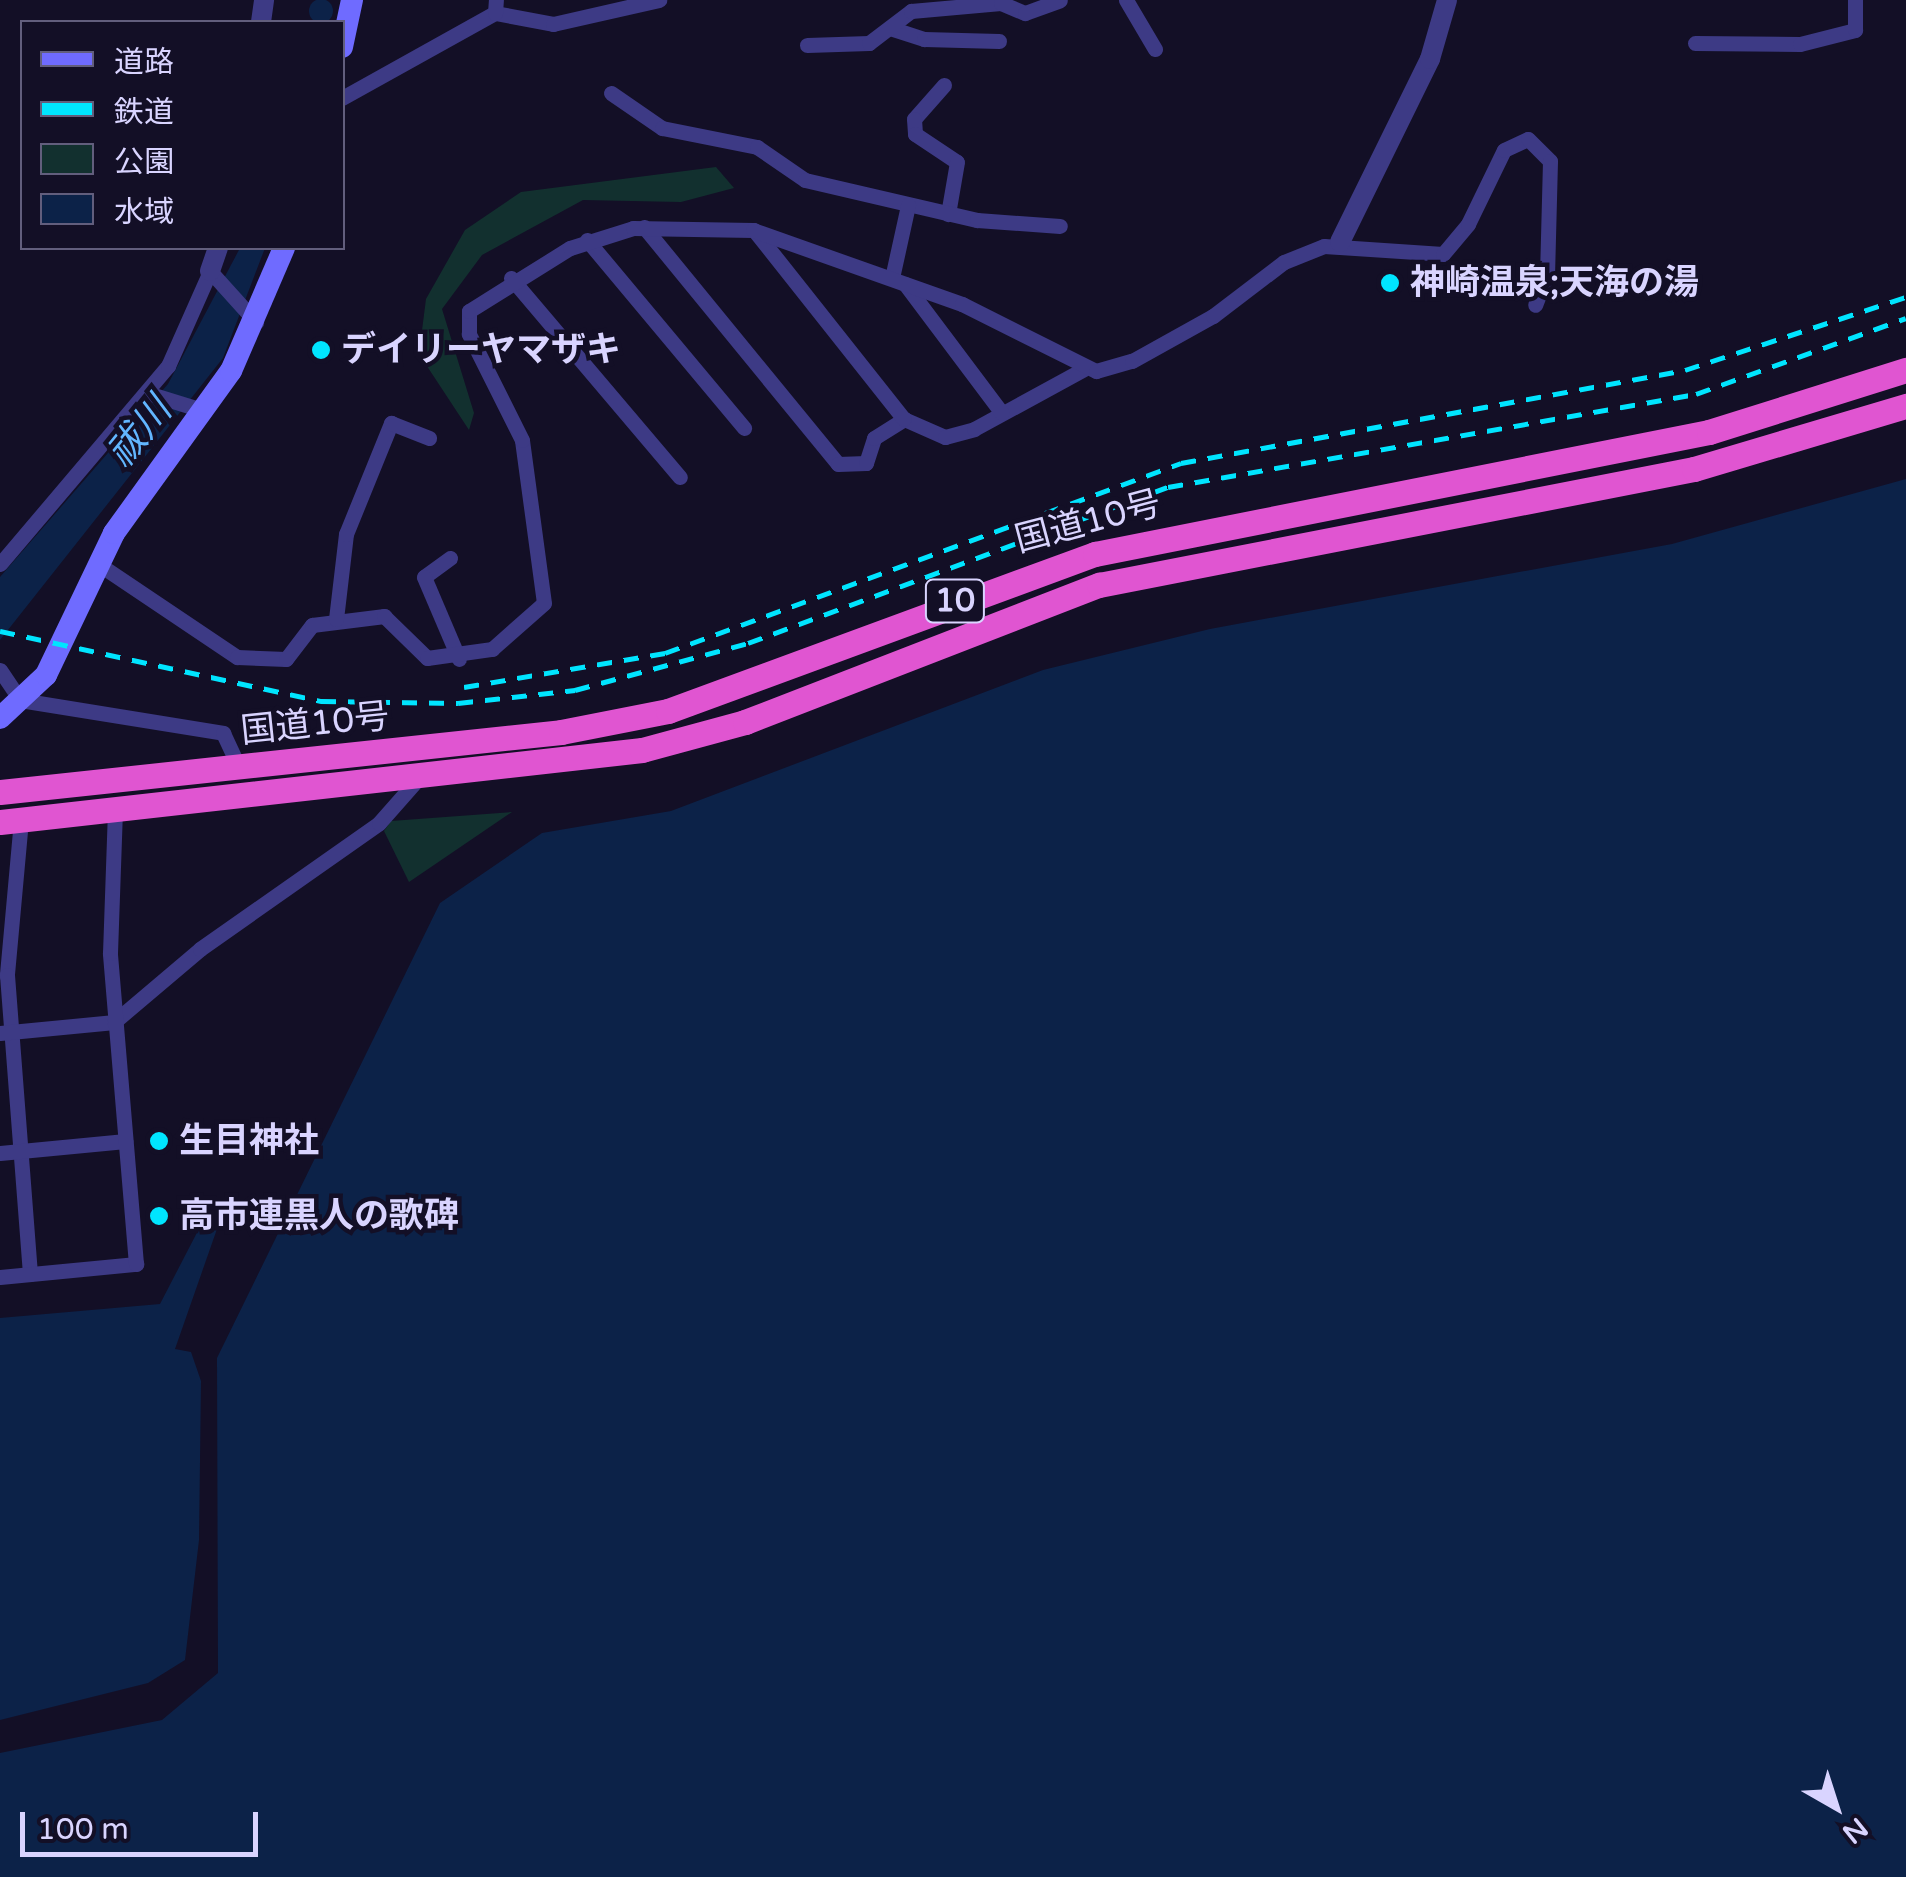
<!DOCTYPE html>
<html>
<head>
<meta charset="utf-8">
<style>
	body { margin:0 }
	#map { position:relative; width:1906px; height:1877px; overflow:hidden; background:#130f26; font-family:"Varela Round","Noto Sans JP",sans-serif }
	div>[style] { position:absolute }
	.green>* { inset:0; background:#12302f }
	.water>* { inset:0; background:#0c2248 }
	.round { border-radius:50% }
	.minor>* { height:15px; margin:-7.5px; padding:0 7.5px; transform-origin:7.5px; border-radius:7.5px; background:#3d3a85 }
	.tertiary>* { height:20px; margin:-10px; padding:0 10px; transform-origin:10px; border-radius:10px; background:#3d3a85 }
	.secondary>* { height:22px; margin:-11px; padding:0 11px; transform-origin:11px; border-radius:11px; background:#6f6bff }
	.trunk>* { height:25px; margin:-12.5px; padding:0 12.5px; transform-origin:12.5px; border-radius:12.5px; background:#e055d1 }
	.rail>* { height:5px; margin-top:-2.5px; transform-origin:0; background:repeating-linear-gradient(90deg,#00e5ff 0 15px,transparent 0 27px) }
	.dots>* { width:28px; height:28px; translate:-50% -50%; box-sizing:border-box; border:5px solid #130f26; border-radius:50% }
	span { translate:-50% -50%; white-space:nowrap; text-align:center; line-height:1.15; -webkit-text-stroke:9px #130f26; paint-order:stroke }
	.shield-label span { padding:2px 8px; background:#130f26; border:2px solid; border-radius:8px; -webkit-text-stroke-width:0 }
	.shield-label { font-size:32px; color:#d9d4ff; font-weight:700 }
	.poi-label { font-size:35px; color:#d9d4ff; font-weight:700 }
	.left { translate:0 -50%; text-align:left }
	.street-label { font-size:35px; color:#d9d4ff }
	.water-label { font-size:38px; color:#62b6ff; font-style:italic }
	.legend { position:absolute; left:20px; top:20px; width:325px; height:230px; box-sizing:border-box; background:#130f26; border:2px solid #625e7d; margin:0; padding:12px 18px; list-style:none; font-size:30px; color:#d9d4ff }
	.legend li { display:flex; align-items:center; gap:20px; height:50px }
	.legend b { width:50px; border:2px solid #625e7d }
	.north { position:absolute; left:1786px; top:1757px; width:100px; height:100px; -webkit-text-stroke:8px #130f26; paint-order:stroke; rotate:141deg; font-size:28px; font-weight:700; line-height:40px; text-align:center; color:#d9d4ff }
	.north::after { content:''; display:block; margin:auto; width:35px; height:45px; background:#d9d4ff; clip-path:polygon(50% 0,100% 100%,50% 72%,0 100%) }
	.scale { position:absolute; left:20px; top:1812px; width:238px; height:45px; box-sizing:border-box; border:5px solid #d9d4ff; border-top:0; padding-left:12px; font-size:30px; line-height:35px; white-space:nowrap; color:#d9d4ff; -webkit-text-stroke:8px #130f26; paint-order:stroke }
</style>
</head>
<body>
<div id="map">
	<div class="green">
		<i style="clip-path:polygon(716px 167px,734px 188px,681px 202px,583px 200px,482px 255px,442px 309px,474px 413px,469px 430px,419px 354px,426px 299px,465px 230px,521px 192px)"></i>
		<i style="clip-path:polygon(512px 812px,409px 882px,384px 831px,391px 821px)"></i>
	</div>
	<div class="water">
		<i class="round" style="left:309px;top:-1px;width:24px;height:24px"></i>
		<i style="clip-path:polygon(240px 248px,265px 248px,223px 358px,0 640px,0 577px,168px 384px)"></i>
		<i style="clip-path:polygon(1906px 479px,1906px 1877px,0 1877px,0 1753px,162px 1720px,218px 1673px,217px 1358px,440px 903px,542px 833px,671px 811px,1043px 670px,1210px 629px,1672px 544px)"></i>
		<i style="clip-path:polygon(203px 1221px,217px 1229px,175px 1349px,191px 1352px,201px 1381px,199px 1540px,185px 1660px,148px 1683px,0 1720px,0 1318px,160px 1304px)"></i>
	</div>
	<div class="minor">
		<i style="left:1126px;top:0;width:57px;rotate:59.4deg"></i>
		<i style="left:495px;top:13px;width:59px;rotate:10.7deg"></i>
		<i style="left:553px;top:24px;width:109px;rotate:-12.8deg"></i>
		<i style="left:890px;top:28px;width:36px;rotate:18deg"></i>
		<i style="left:924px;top:39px;width:75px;rotate:1.5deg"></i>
		<i style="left:1695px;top:43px;width:105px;rotate:0.5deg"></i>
		<i style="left:1800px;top:44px;width:57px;rotate:-14.3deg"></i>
		<i style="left:1855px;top:30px;width:30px;rotate:-90deg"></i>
		<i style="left:807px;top:45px;width:62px;rotate:-1.8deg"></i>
		<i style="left:869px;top:43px;width:53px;rotate:-37.3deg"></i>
		<i style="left:911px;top:11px;width:90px;rotate:-5.1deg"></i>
		<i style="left:1001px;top:3px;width:26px;rotate:23deg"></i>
		<i style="left:1025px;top:13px;width:37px;rotate:-20deg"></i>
		<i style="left:944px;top:85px;width:45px;rotate:131.4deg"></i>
		<i style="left:914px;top:119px;width:15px;rotate:86deg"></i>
		<i style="left:915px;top:134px;width:50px;rotate:33.7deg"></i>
		<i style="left:957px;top:162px;width:53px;rotate:99.8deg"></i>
		<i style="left:611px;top:93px;width:62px;rotate:34.5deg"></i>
		<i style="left:662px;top:128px;width:97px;rotate:11.3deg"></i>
		<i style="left:757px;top:147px;width:58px;rotate:34.5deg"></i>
		<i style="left:805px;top:180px;width:177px;rotate:13.1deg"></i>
		<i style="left:977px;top:220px;width:83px;rotate:4.1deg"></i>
		<i style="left:342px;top:98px;width:175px;rotate:-29.1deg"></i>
		<i style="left:495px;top:13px;width:13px;rotate:-86deg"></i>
		<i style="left:644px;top:227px;width:306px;rotate:50.7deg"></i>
		<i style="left:838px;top:464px;width:28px;rotate:-2deg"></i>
		<i style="left:866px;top:463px;width:26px;rotate:-72deg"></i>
		<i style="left:874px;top:438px;width:36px;rotate:-32deg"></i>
		<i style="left:904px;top:419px;width:45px;rotate:23.7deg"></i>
		<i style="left:945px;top:437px;width:30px;rotate:-15deg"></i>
		<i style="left:974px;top:429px;width:125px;rotate:-28.6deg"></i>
		<i style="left:754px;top:230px;width:241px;rotate:51.6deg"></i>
		<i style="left:587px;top:240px;width:245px;rotate:50.1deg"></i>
		<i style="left:210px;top:271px;width:69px;rotate:48deg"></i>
		<i style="left:511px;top:278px;width:261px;rotate:49.7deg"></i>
		<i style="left:892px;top:278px;width:75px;rotate:-77.6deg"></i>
		<i style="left:905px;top:284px;width:161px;rotate:53.1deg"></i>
		<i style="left:147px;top:393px;width:61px;rotate:17.2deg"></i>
		<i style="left:450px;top:558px;width:32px;rotate:144deg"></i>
		<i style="left:424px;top:577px;width:89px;rotate:66.9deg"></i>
		<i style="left:97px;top:563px;width:169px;rotate:33.9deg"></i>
		<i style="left:237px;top:657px;width:49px;rotate:2.3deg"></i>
		<i style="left:286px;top:659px;width:43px;rotate:-52.6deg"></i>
		<i style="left:312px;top:625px;width:73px;rotate:-7.1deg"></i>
		<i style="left:384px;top:616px;width:60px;rotate:44.3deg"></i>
		<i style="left:427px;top:658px;width:66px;rotate:-7.9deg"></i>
		<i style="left:492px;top:649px;width:69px;rotate:-41.5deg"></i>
		<i style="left:544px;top:603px;width:164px;rotate:-97.7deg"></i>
		<i style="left:522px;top:440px;width:119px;rotate:-116.6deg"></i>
		<i style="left:469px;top:334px;width:23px;rotate:-90deg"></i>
		<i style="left:469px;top:311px;width:119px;rotate:-32deg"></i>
		<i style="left:570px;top:248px;width:66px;rotate:-17.6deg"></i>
		<i style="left:633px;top:228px;width:120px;rotate:1deg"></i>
		<i style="left:753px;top:230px;width:222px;rotate:19.5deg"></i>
		<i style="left:962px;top:304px;width:150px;rotate:26.6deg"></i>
		<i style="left:1096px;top:371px;width:37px;rotate:-16deg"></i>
		<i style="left:1132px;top:361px;width:93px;rotate:-29.1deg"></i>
		<i style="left:1213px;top:316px;width:89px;rotate:-37.3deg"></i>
		<i style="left:1284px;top:262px;width:43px;rotate:-21.8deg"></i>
		<i style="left:1324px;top:246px;width:119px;rotate:3.8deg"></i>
		<i style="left:1443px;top:254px;width:39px;rotate:-50deg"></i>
		<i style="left:1468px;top:224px;width:82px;rotate:-64.1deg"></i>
		<i style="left:1504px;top:150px;width:26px;rotate:-25deg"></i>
		<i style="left:1528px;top:139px;width:31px;rotate:45deg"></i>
		<i style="left:1550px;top:161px;width:113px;rotate:91.5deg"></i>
		<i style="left:1547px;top:274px;width:33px;rotate:111deg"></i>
		<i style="left:0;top:564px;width:260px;rotate:-49.7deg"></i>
		<i style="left:168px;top:366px;width:104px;rotate:-66.1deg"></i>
		<i style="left:336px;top:619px;width:86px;rotate:-83.3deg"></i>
		<i style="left:346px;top:534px;width:120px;rotate:-67.9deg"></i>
		<i style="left:391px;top:423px;width:41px;rotate:21.5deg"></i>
		<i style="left:0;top:670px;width:36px;rotate:56deg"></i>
		<i style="left:20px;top:700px;width:206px;rotate:9.2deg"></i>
		<i style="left:223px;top:733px;width:38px;rotate:65deg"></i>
		<i style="left:21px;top:820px;width:156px;rotate:95.2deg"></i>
		<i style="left:7px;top:975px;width:300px;rotate:85.6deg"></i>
		<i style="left:0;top:1033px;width:115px;rotate:-5.5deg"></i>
		<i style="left:114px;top:1022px;width:113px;rotate:-40.3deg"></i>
		<i style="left:200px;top:949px;width:219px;rotate:-35.1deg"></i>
		<i style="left:379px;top:823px;width:56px;rotate:-48.6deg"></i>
		<i style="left:0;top:1153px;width:126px;rotate:-5.5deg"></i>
		<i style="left:0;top:1277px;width:137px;rotate:-5.5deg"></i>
		<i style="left:136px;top:1264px;width:312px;rotate:-94.8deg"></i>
		<i style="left:110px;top:953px;width:142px;rotate:-88deg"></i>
	</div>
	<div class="tertiary">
		<i style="left:261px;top:22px;width:22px;rotate:-82deg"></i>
		<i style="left:1340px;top:242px;width:204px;rotate:-63.8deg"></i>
		<i style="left:1430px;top:59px;width:61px;rotate:-73.9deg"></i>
		<i style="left:210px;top:271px;width:24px;rotate:-71deg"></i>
	</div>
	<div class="secondary">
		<i style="left:342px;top:47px;width:48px;rotate:-78deg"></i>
		<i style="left:0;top:718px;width:63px;rotate:-43.1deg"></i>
		<i style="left:46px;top:675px;width:157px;rotate:-64.4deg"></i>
		<i style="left:114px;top:533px;width:200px;rotate:-54.2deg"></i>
		<i style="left:231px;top:371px;width:134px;rotate:-66.7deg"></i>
	</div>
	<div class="trunk">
		<i style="left:0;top:792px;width:564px;rotate:-6.1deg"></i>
		<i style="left:561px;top:732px;width:109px;rotate:-11.1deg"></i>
		<i style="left:668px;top:711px;width:455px;rotate:-20.2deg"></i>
		<i style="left:1095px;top:554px;width:626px;rotate:-11.24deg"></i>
		<i style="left:1709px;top:432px;width:207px;rotate:-17.5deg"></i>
		<i style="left:0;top:822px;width:646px;rotate:-6.4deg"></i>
		<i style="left:642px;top:750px;width:107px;rotate:-15.2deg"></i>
		<i style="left:745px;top:722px;width:380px;rotate:-21.2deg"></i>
		<i style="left:1099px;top:585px;width:606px;rotate:-11.03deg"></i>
		<i style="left:1694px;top:469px;width:221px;rotate:-16.6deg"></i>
	</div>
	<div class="rail">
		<i style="left:0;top:631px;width:329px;rotate:12.3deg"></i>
		<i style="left:321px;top:701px;width:137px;rotate:0.8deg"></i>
		<i style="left:458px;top:703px;width:118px;rotate:-6.3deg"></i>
		<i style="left:575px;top:690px;width:179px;rotate:-15.2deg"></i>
		<i style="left:748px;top:643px;width:448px;rotate:-20.4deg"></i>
		<i style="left:1168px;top:487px;width:536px;rotate:-9.99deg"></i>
		<i style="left:1696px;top:394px;width:223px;rotate:-19.9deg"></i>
		<i style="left:464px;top:687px;width:204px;rotate:-9.6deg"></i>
		<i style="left:665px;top:653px;width:550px;rotate:-20.21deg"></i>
		<i style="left:1181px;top:463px;width:513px;rotate:-10.45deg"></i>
		<i style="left:1685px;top:370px;width:233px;rotate:-18.3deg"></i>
	</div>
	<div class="dots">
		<i style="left:1390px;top:283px;background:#00e5ff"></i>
		<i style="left:321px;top:350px;background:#00e5ff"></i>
		<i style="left:159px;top:1141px;background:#00e5ff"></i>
		<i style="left:159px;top:1216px;background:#00e5ff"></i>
	</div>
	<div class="shield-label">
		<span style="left:955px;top:601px">10</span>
	</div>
	<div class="poi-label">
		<span class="left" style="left:1410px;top:283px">神崎温泉;天海の湯</span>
		<span class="left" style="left:341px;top:350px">デイリーヤマザキ</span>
		<span class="left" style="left:179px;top:1141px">生目神社</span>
		<span class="left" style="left:179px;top:1216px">高市連黒人の歌碑</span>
	</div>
	<div class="street-label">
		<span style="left:1088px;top:522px;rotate:-15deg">国道10号</span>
		<span style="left:315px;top:724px;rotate:-6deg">国道10号</span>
	</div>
	<div class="water-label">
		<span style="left:140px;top:433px;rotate:-51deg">祓川</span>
	</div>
	<ul class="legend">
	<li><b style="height:12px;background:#6f6bff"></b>道路</li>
	<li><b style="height:12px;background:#00e5ff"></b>鉄道</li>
	<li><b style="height:28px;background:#12302f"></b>公園</li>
	<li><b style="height:28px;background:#0c2248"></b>水域</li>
	</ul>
	<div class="north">N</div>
	<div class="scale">100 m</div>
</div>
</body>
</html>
